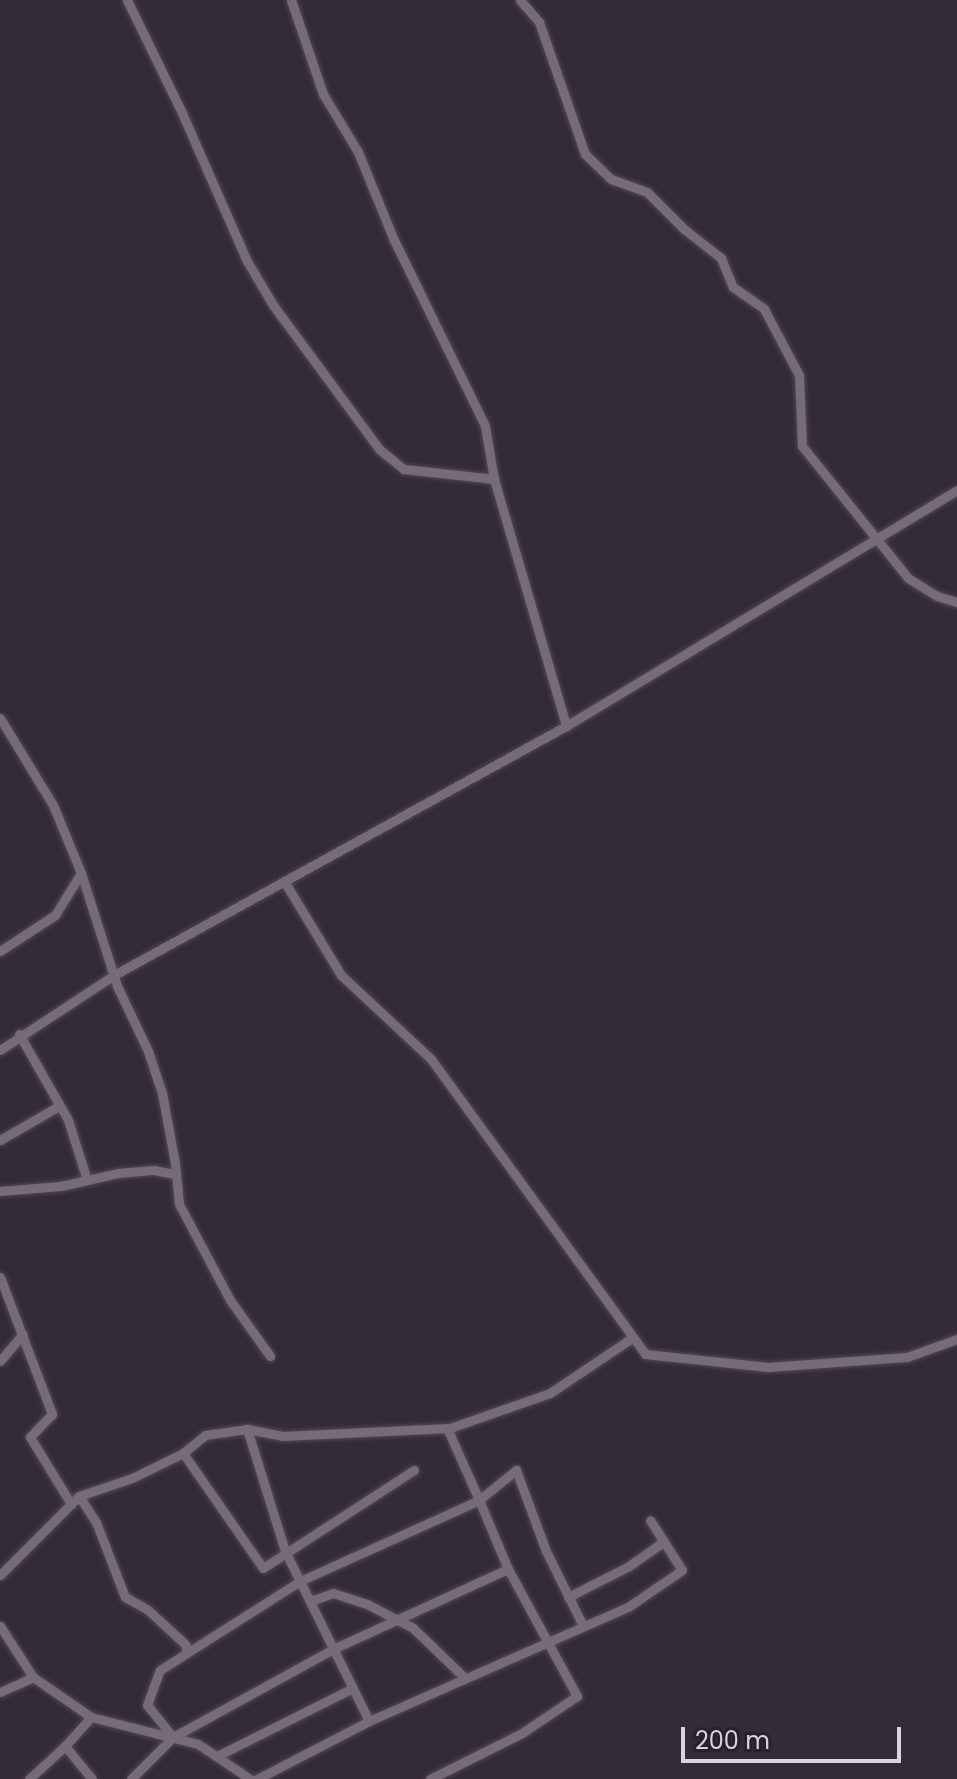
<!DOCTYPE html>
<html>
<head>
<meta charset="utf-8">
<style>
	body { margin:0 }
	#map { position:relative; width:957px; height:1779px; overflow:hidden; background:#332b38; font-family:Poppins,sans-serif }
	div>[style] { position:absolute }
	.roads { filter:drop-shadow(0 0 2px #504954) drop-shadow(0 0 2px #504954) }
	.street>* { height:9px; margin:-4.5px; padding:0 4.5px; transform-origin:4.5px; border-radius:4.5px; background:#756b7a }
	span { translate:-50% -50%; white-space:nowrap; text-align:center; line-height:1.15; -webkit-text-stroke:8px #29212d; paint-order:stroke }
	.scale { position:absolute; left:681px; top:1727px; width:220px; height:36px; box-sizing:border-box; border:4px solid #dad5dd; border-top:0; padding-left:10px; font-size:24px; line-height:28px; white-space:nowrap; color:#dad5dd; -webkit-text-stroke:6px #29212d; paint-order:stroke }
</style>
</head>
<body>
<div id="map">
	<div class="roads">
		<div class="street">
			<i style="left:127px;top:0;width:126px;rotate:64deg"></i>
			<i style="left:182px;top:113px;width:162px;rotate:66.3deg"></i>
			<i style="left:247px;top:261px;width:51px;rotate:59.4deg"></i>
			<i style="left:273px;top:305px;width:179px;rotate:53.6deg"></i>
			<i style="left:379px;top:449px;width:32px;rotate:39deg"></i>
			<i style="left:404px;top:469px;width:91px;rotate:6.3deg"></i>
			<i style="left:291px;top:0;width:99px;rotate:71.2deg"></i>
			<i style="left:323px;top:94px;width:68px;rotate:58.9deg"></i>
			<i style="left:358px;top:152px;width:95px;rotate:67.8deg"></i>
			<i style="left:394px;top:240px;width:207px;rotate:63.9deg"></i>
			<i style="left:485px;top:426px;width:54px;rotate:80.4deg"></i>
			<i style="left:494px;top:479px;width:257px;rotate:73.7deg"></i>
			<i style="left:520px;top:0;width:29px;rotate:49deg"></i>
			<i style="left:539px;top:22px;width:140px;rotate:70.8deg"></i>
			<i style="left:585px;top:154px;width:36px;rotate:44deg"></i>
			<i style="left:611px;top:179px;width:38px;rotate:20deg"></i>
			<i style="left:647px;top:192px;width:52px;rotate:45deg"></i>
			<i style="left:684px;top:229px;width:47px;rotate:38.1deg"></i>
			<i style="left:721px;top:258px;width:31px;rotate:68deg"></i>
			<i style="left:733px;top:287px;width:38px;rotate:35deg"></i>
			<i style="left:764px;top:309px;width:75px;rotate:62.1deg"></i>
			<i style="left:799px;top:375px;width:71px;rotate:87.6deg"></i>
			<i style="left:802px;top:446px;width:169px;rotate:51.2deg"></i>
			<i style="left:908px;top:578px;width:34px;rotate:32deg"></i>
			<i style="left:937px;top:596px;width:21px;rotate:17deg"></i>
			<i style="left:0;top:718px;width:102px;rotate:58.7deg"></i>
			<i style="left:53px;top:805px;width:74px;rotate:67.6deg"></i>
			<i style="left:81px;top:873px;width:119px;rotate:72.3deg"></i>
			<i style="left:117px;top:986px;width:72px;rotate:64.5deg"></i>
			<i style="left:148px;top:1051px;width:44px;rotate:71.6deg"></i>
			<i style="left:162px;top:1093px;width:71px;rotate:79.5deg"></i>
			<i style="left:175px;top:1163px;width:41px;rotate:84.4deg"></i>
			<i style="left:179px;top:1204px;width:109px;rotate:62deg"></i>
			<i style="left:230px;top:1300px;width:69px;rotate:54.5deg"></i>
			<i style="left:284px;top:881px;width:110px;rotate:58.8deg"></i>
			<i style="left:341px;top:975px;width:123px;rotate:43deg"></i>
			<i style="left:431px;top:1059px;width:364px;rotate:54deg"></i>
			<i style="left:645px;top:1354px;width:124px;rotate:6deg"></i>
			<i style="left:768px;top:1367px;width:139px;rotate:-4.1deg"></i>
			<i style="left:907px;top:1357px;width:53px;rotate:-19.8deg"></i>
			<i style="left:0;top:951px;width:66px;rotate:-33.2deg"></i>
			<i style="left:55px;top:915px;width:49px;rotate:-58.2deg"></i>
			<i style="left:19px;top:1034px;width:99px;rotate:60.3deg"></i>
			<i style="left:68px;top:1120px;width:63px;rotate:72.4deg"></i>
			<i style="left:0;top:1050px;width:136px;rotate:-33.3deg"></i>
			<i style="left:114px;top:975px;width:516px;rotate:-28.85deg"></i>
			<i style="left:566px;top:726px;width:457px;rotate:-31.1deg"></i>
			<i style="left:0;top:1140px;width:68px;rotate:-30deg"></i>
			<i style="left:0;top:1191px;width:61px;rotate:-4.7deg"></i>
			<i style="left:61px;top:1186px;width:58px;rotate:-12.8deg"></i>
			<i style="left:118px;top:1173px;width:36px;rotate:-5deg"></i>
			<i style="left:154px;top:1170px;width:20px;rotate:11deg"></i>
			<i style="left:0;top:1277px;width:147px;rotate:69.2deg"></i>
			<i style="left:52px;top:1414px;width:32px;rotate:134deg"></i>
			<i style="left:30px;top:1437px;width:79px;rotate:58.5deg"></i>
			<i style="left:0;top:1361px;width:35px;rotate:-50deg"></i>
			<i style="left:447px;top:1428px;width:79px;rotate:66deg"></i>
			<i style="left:479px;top:1500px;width:48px;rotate:-39deg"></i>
			<i style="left:516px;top:1470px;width:86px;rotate:69.7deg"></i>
			<i style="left:546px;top:1551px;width:84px;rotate:63.7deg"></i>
			<i style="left:247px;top:1429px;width:128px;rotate:72.7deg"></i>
			<i style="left:285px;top:1551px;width:190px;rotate:63.7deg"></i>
			<i style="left:369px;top:1721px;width:126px;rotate:152.6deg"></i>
			<i style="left:183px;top:1453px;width:140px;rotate:55.2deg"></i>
			<i style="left:263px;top:1568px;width:180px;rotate:-33deg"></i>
			<i style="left:79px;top:1496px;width:31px;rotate:57deg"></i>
			<i style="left:96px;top:1522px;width:80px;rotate:68.9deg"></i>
			<i style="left:125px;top:1597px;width:26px;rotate:29deg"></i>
			<i style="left:148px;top:1610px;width:50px;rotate:42.6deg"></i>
			<i style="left:185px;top:1644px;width:9px;rotate:77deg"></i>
			<i style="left:0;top:1575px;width:112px;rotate:-45deg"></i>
			<i style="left:79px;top:1496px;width:56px;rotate:-18.8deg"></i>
			<i style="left:132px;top:1478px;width:57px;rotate:-26.1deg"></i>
			<i style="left:183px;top:1453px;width:28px;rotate:-39deg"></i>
			<i style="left:205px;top:1435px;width:42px;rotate:-8.1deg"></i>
			<i style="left:247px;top:1429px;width:36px;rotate:11deg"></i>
			<i style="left:282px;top:1436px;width:168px;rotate:-2.7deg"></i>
			<i style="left:450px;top:1428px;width:106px;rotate:-19.3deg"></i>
			<i style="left:550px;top:1393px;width:99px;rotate:-33.9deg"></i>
			<i style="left:568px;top:1597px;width:68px;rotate:-26.9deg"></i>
			<i style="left:629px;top:1566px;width:42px;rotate:-35.2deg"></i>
			<i style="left:310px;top:1601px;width:24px;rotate:-19deg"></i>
			<i style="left:333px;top:1593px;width:36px;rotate:18deg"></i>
			<i style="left:367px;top:1604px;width:52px;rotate:27.6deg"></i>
			<i style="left:413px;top:1628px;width:72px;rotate:43.9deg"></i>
			<i style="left:0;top:1626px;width:61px;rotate:57.1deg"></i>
			<i style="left:0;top:1692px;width:36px;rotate:-24deg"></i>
			<i style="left:33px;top:1677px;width:70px;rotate:34.6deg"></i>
			<i style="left:369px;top:1721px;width:283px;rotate:-23.8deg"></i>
			<i style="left:628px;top:1607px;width:65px;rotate:-34.4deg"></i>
			<i style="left:682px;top:1570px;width:59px;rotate:-122.6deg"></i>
			<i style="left:173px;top:1737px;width:41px;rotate:-129.1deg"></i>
			<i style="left:147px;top:1705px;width:37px;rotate:-70deg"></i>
			<i style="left:160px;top:1670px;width:166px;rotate:-32.4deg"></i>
			<i style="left:300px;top:1581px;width:196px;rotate:-24.3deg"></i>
			<i style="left:479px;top:1500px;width:75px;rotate:67.2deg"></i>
			<i style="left:508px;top:1569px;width:145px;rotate:61.5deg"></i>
			<i style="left:577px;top:1696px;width:66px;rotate:146.1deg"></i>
			<i style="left:522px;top:1733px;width:103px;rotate:153.4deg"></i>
			<i style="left:217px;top:1756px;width:152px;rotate:-26.6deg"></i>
			<i style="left:29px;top:1779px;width:49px;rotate:-42.5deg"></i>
			<i style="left:92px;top:1779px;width:43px;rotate:-129.3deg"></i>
			<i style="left:65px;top:1746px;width:39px;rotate:-48deg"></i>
			<i style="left:91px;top:1717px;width:110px;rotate:14.2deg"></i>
			<i style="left:198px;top:1744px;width:63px;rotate:33.9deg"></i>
			<i style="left:131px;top:1779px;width:59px;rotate:-45deg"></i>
			<i style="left:173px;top:1737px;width:183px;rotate:-28.8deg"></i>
			<i style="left:333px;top:1649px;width:192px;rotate:-24.6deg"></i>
		</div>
	</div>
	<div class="scale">200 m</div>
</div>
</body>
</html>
